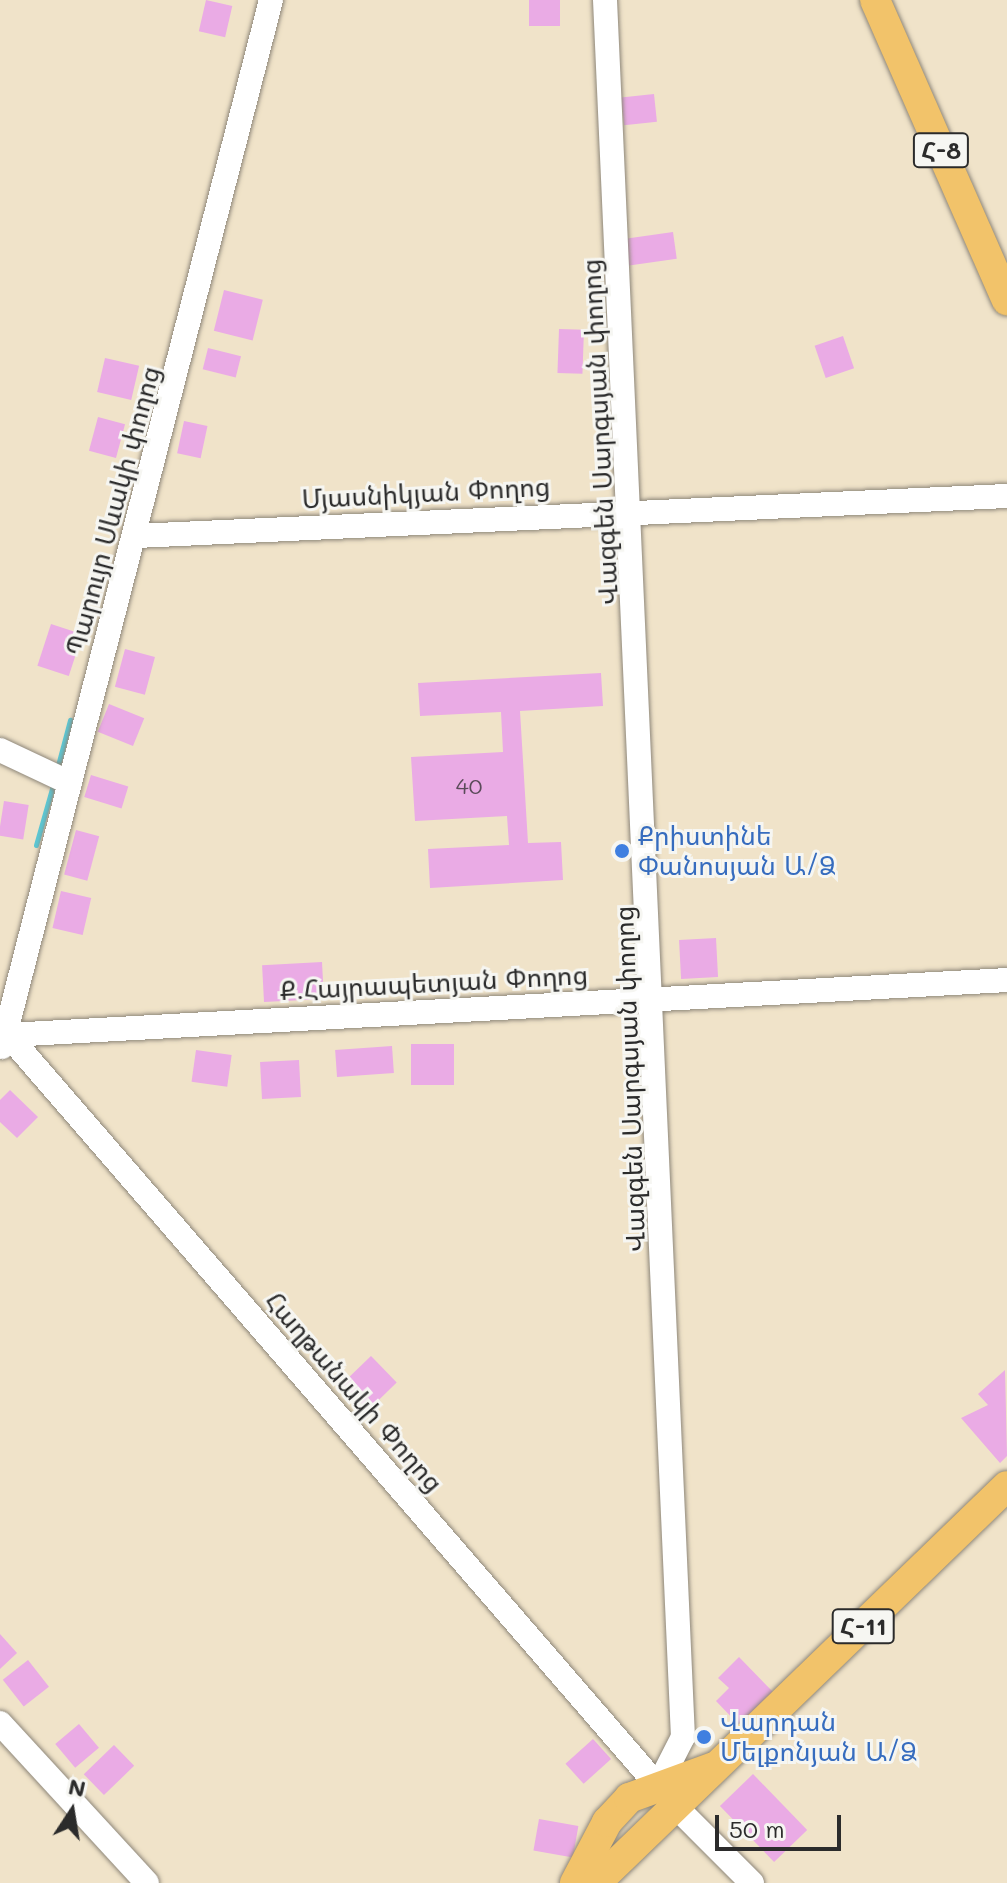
<!DOCTYPE html>
<html>
<head>
<meta charset="utf-8">
<style>
	body { margin:0 }
	#map { position:relative; width:1007px; height:1883px; overflow:hidden; background:#f0e3c9; font-family:Mali,"Noto Sans Armenian",sans-serif }
	div>[style] { position:absolute }
	.stream>* { height:5px; margin:-2.5px; padding:0 2.5px; transform-origin:2.5px; border-radius:2.5px; background:#5bc7d4 }
	.building>* { inset:0; background:#eaabe5; transform-origin:0 0 }
	.roads { filter:drop-shadow(0 0 2px #8e877a) drop-shadow(0 0 2px #8e877a) }
	.minor>* { height:24px; margin:-12px; padding:0 12px; transform-origin:12px; border-radius:12px; background:#fff }
	.major>* { height:30px; margin:-15px; padding:0 15px; transform-origin:15px; border-radius:15px; background:#f2c36a }
	.dots>* { width:22px; height:22px; translate:-50% -50%; box-sizing:border-box; border:4px solid #f6f6f2; border-radius:50% }
	span { translate:-50% -50%; white-space:nowrap; text-align:center; line-height:1.15; -webkit-text-stroke:6px #f6f6f2; paint-order:stroke }
	.number-label { font-size:22px; color:#5b4b5a }
	.number-label span { -webkit-text-stroke-width:0 }
	.shield-label span { padding:2px 6px; background:#f6f6f2; border:2px solid; border-radius:6px; -webkit-text-stroke-width:0 }
	.shield-label { font-size:24px; color:#2b2b2b; font-weight:700 }
	.street-label { font-size:26px; color:#2b2b2b }
	.shop-label { font-size:26px; color:#366cbe }
	.left { translate:0 -50%; text-align:left }
	.north { position:absolute; left:32px; top:1771px; width:80px; height:80px; -webkit-text-stroke:6px #f6f6f2; paint-order:stroke; rotate:12deg; font-size:22px; font-weight:700; line-height:32px; text-align:center; color:#2b2b2b }
	.north::after { content:''; display:block; margin:auto; width:28px; height:36px; background:#2b2b2b; clip-path:polygon(50% 0,100% 100%,50% 72%,0 100%) }
	.scale { position:absolute; left:715px; top:1815px; width:126px; height:36px; box-sizing:border-box; border:4px solid #2b2b2b; border-top:0; padding-left:10px; font-size:24px; line-height:28px; white-space:nowrap; color:#2b2b2b; -webkit-text-stroke:6px #f6f6f2; paint-order:stroke }
</style>
</head>
<body>
<div id="map">
	<div class="stream">
		<i style="left:57px;top:769px;width:51px;rotate:-75.1deg"></i>
		<i style="left:36px;top:845px;width:62px;rotate:-74.2deg"></i>
	</div>
	<div class="building">
		<i style="left:206px;top:0;width:27px;height:32px;rotate:13deg"></i>
		<i style="left:529px;top:0;width:31px;height:26px"></i>
		<i style="left:654px;top:94px;width:28px;height:33px;rotate:84deg"></i>
		<i style="left:673px;top:232px;width:27px;height:48px;rotate:82deg"></i>
		<i style="left:224px;top:290px;width:40px;height:42px;rotate:14deg"></i>
		<i style="left:559px;top:329px;width:25px;height:44px;rotate:2deg"></i>
		<i style="left:843px;top:336px;width:34px;height:30px;rotate:71deg"></i>
		<i style="left:208px;top:348px;width:34px;height:22px;rotate:14deg"></i>
		<i style="left:105px;top:358px;width:35px;height:35px;rotate:13deg"></i>
		<i style="left:98px;top:417px;width:28px;height:35px;rotate:15deg"></i>
		<i style="left:184px;top:421px;width:24px;height:33px;rotate:12deg"></i>
		<i style="left:51px;top:624px;width:33px;height:44px;rotate:18deg"></i>
		<i style="left:125px;top:649px;width:31px;height:39px;rotate:15deg"></i>
		<i style="clip-path:polygon(601px 673px,603px 706px,520px 711px,528px 843px,561px 842px,563px 880px,430px 888px,428px 849px,509px 845px,507px 816px,415px 821px,411px 757px,503px 752px,501px 712px,420px 716px,418px 683px)"></i>
		<i style="left:109px;top:704px;width:38px;height:30px;rotate:22deg"></i>
		<i style="left:91px;top:775px;width:39px;height:23px;rotate:17deg"></i>
		<i style="left:4px;top:801px;width:25px;height:35px;rotate:9deg"></i>
		<i style="left:76px;top:830px;width:24px;height:46px;rotate:15deg"></i>
		<i style="left:61px;top:891px;width:31px;height:38px;rotate:13deg"></i>
		<i style="left:716px;top:938px;width:39px;height:37px;rotate:87deg"></i>
		<i style="left:322px;top:962px;width:37px;height:60px;rotate:87deg"></i>
		<i style="left:454px;top:1044px;width:41px;height:43px;rotate:90deg"></i>
		<i style="left:392px;top:1046px;width:27px;height:57px;rotate:86deg"></i>
		<i style="left:196px;top:1050px;width:36px;height:32px;rotate:8deg"></i>
		<i style="left:299px;top:1060px;width:37px;height:39px;rotate:87deg"></i>
		<i style="clip-path:polygon(10px 1090px,38px 1117px,17px 1138px,0 1122px,0 1100px)"></i>
		<i style="left:371px;top:1356px;width:37px;height:40px;rotate:46deg"></i>
		<i style="clip-path:polygon(1005px 1370px,1007px 1456px,1000px 1463px,961px 1418px,988px 1405px,978px 1394px)"></i>
		<i style="clip-path:polygon(0 1634px,17px 1653px,0 1669px)"></i>
		<i style="clip-path:polygon(739px 1657px,773px 1692px,739px 1725px,716px 1701px,729px 1688px,718px 1678px)"></i>
		<i style="left:28px;top:1660px;width:34px;height:32px;rotate:52deg"></i>
		<i style="left:79px;top:1724px;width:31px;height:31px;rotate:50deg"></i>
		<i style="left:593px;top:1739px;width:27px;height:37px;rotate:48deg"></i>
		<i style="left:114px;top:1745px;width:29px;height:42px;rotate:46deg"></i>
		<i style="left:753px;top:1774px;width:78px;height:46px;rotate:46deg"></i>
		<i style="left:539px;top:1819px;width:40px;height:32px;rotate:10deg"></i>
	</div>
	<div class="roads">
		<div class="minor">
			<i style="left:605px;top:0;width:1739px;rotate:87.43deg"></i>
			<i style="left:683px;top:1737px;width:53px;rotate:117.1deg"></i>
			<i style="left:136px;top:536px;width:872px;rotate:-2.63deg"></i>
			<i style="left:0;top:750px;width:77px;rotate:25.2deg"></i>
			<i style="left:8px;top:1035px;width:1022px;rotate:49.13deg"></i>
			<i style="left:677px;top:1808px;width:106px;rotate:45deg"></i>
			<i style="left:8px;top:1035px;width:1001px;rotate:-3.15deg"></i>
			<i style="left:2px;top:1047px;width:1081px;rotate:-75.59deg"></i>
			<i style="left:0;top:1723px;width:217px;rotate:47.4deg"></i>
		</div>
		<div class="major">
			<i style="left:875px;top:0;width:328px;rotate:66.3deg"></i>
			<i style="left:575px;top:1883px;width:69px;rotate:-62.3deg"></i>
			<i style="left:607px;top:1822px;width:33px;rotate:-47deg"></i>
			<i style="left:629px;top:1798px;width:90px;rotate:-20deg"></i>
			<i style="left:596px;top:1883px;width:571px;rotate:-44.01deg"></i>
		</div>
	</div>
	<div class="dots">
		<i style="left:622px;top:851px;background:#3f7fe0"></i>
		<i style="left:704px;top:1737px;background:#3f7fe0"></i>
	</div>
	<div class="number-label">
		<span style="left:469px;top:786px">40</span>
	</div>
	<div class="shield-label">
		<span style="left:941px;top:150px">Հ-8</span>
		<span style="left:863px;top:1626px">Հ-11</span>
	</div>
	<div class="street-label">
		<span style="left:600px;top:432px;rotate:-93deg">Վազգեն Սարգսյան փողոց</span>
		<span style="left:426px;top:493px;rotate:-3deg">Մյասնիկյան Փողոց</span>
		<span style="left:113px;top:511px;rotate:-75deg">Պարույր Սևակի փողոց</span>
		<span style="left:434px;top:983px;rotate:-3deg">Ք.Հայրապետյան Փողոց</span>
		<span style="left:630px;top:1079px;rotate:-92deg">Վազգեն Սարգսյան փողոց</span>
		<span style="left:354px;top:1392px;rotate:49deg">Հաղթանակի Փողոց</span>
	</div>
	<div class="shop-label">
		<span class="left" style="left:638px;top:851px">Քրիստինե<br>Փանոսյան Ա/Ձ</span>
		<span class="left" style="left:720px;top:1737px">Վարդան<br>Մելքոնյան Ա/Ձ</span>
	</div>
	<div class="north">N</div>
	<div class="scale">50 m</div>
</div>
</body>
</html>
